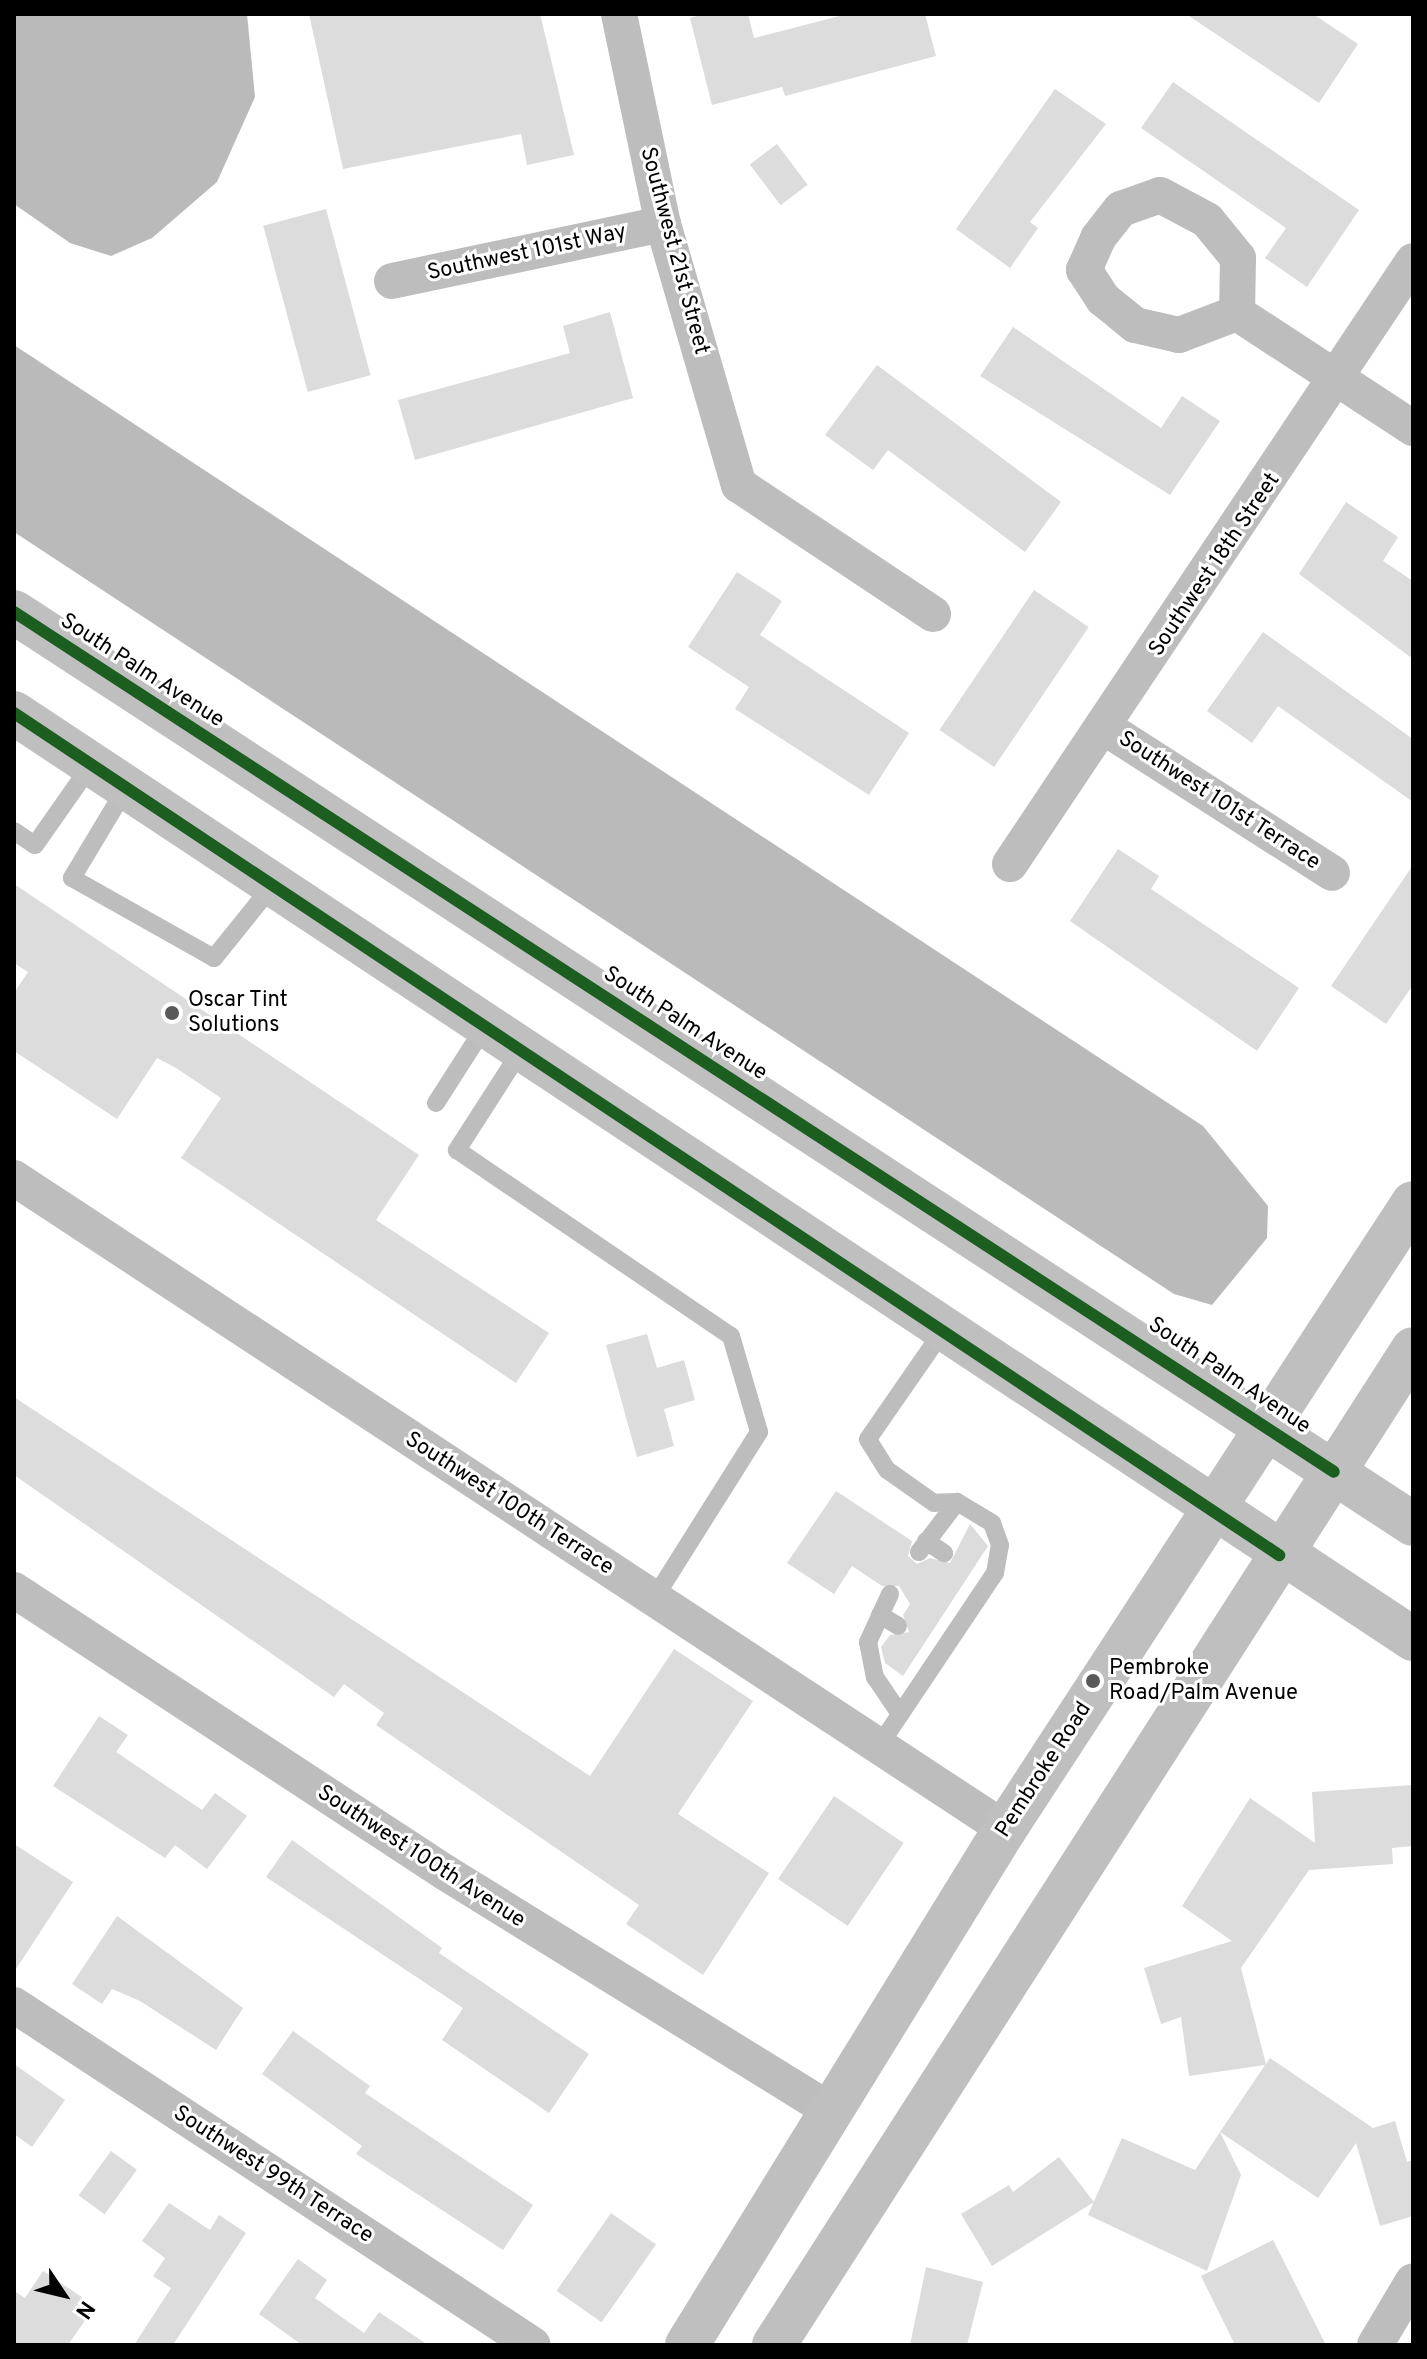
<!DOCTYPE html>
<html>
<head>
<meta charset="utf-8">
<style>
	body { margin:0 }
	#map { position:relative; width:1427px; height:2359px; overflow:hidden; background:#fff; font-family:Overpass,sans-serif }
	div>[style] { position:absolute }
	.water>* { inset:0; background:#bababa }
	.building>* { inset:0; background:#dcdcdc; transform-origin:0 0 }
	.lane>* { height:18px; margin:-9px; padding:0 9px; transform-origin:9px; border-radius:9px; background:#bdbdbd }
	.street>* { height:36px; margin:-18px; padding:0 18px; transform-origin:18px; border-radius:18px; background:#bdbdbd }
	.secondary>* { height:44px; margin:-22px; padding:0 22px; transform-origin:22px; border-radius:22px; background:#bfbfbf }
	.cycleway>* { height:12px; margin:-6px; padding:0 6px; transform-origin:6px; border-radius:6px; background:#1b5e20 }
	.dots>* { width:22px; height:22px; translate:-50% -50%; box-sizing:border-box; border:4px solid #fff; border-radius:50% }
	span { translate:-50% -50%; white-space:nowrap; text-align:center; line-height:1.15; -webkit-text-stroke:6px #fff; paint-order:stroke }
	.street-label { font-size:22px; color:#000 }
	.poi-label { font-size:22px; color:#000 }
	.left { translate:0 -50%; text-align:left }
	.frame { position:absolute; inset:0; border:16px solid #000; pointer-events:none }
	.north { position:absolute; left:24px; top:2255px; width:80px; height:80px; -webkit-text-stroke:6px #fff; paint-order:stroke; rotate:125deg; font-size:22px; font-weight:700; line-height:32px; text-align:center; color:#000 }
	.north::after { content:''; display:block; margin:auto; width:28px; height:36px; background:#000; clip-path:polygon(50% 0,100% 100%,50% 72%,0 100%) }
</style>
</head>
<body>
<div id="map">
	<div class="water">
		<i style="clip-path:polygon(14px 14px,247px 14px,255px 97px,217px 182px,152px 238px,111px 256px,70px 243px,14px 204px)"></i>
		<i style="clip-path:polygon(14px 345px,1203px 1126px,1268px 1206px,1267px 1238px,1212px 1305px,1174px 1294px,14px 532px)"></i>
	</div>
	<div class="building">
		<i style="clip-path:polygon(309px 14px,540px 14px,574px 155px,527px 165px,521px 134px,343px 169px)"></i>
		<i style="clip-path:polygon(705px 14px,748px 14px,754px 38px,847px 14px,925px 14px,936px 56px,785px 96px,782px 87px,712px 105px,690px 18px)"></i>
		<i style="clip-path:polygon(1186px 14px,1313px 14px,1358px 44px,1319px 103px)"></i>
		<i style="clip-path:polygon(1173px 82px,1359px 210px,1307px 287px,1265px 258px,1286px 228px,1141px 128px)"></i>
		<i style="clip-path:polygon(1055px 89px,1106px 124px,1030px 222px,1038px 228px,1010px 268px,956px 229px)"></i>
		<i style="left:777px;top:144px;width:51px;height:34px;rotate:53deg"></i>
		<i style="left:326px;top:209px;width:172px;height:65px;rotate:75deg"></i>
		<i style="clip-path:polygon(610px 312px,633px 398px,415px 460px,398px 400px,570px 353px,563px 326px)"></i>
		<i style="clip-path:polygon(1013px 327px,1161px 428px,1182px 396px,1220px 421px,1170px 495px,980px 376px)"></i>
		<i style="clip-path:polygon(877px 365px,1061px 502px,1025px 552px,888px 450px,873px 470px,825px 435px)"></i>
		<i style="clip-path:polygon(1346px 502px,1398px 537px,1383px 561px,1413px 581px,1413px 659px,1299px 574px)"></i>
		<i style="clip-path:polygon(737px 572px,782px 601px,760px 635px,909px 733px,869px 795px,735px 709px,749px 687px,688px 647px)"></i>
		<i style="left:1034px;top:590px;width:66px;height:169px;rotate:34deg"></i>
		<i style="clip-path:polygon(1263px 632px,1413px 739px,1413px 802px,1278px 706px,1252px 743px,1207px 711px)"></i>
		<i style="clip-path:polygon(1118px 849px,1159px 876px,1151px 889px,1299px 988px,1257px 1051px,1070px 921px)"></i>
		<i style="clip-path:polygon(1413px 865px,1413px 985px,1386px 1024px,1331px 986px)"></i>
		<i style="clip-path:polygon(14px 884px,419px 1155px,376px 1220px,549px 1333px,516px 1383px,181px 1158px,221px 1098px,176px 1068px,157px 1058px,117px 1119px,14px 1051px,14px 993px,28px 972px,14px 963px)"></i>
		<i style="clip-path:polygon(647px 1334px,657px 1368px,684px 1360px,695px 1400px,664px 1409px,674px 1446px,637px 1457px,606px 1345px)"></i>
		<i style="clip-path:polygon(14px 1397px,590px 1776px,674px 1649px,753px 1701px,678px 1814px,769px 1873px,703px 1975px,626px 1924px,639px 1905px,376px 1725px,384px 1713px,344px 1684px,334px 1697px,14px 1475px)"></i>
		<i style="clip-path:polygon(836px 1491px,912px 1541px,908px 1556px,917px 1564px,930px 1558px,950px 1563px,970px 1524px,988px 1546px,903px 1676px,885px 1663px,881px 1647px,890px 1635px,909px 1632px,903px 1615px,910px 1604px,899px 1586px,882px 1586px,852px 1566px,834px 1594px,787px 1563px)"></i>
		<i style="clip-path:polygon(99px 1716px,128px 1735px,116px 1752px,202px 1810px,215px 1793px,247px 1816px,207px 1869px,175px 1845px,165px 1858px,53px 1786px)"></i>
		<i style="clip-path:polygon(1413px 1785px,1413px 1846px,1392px 1848px,1393px 1864px,1309px 1870px,1241px 1968px,1266px 2064px,1270px 2058px,1373px 2128px,1395px 2121px,1407px 2162px,1413px 2160px,1413px 2216px,1380px 2226px,1356px 2143px,1318px 2198px,1220px 2132px,1265px 2065px,1189px 2076px,1181px 2017px,1161px 2024px,1144px 1968px,1232px 1941px,1182px 1906px,1250px 1798px,1315px 1843px,1312px 1792px)"></i>
		<i style="left:834px;top:1796px;width:84px;height:100px;rotate:34deg"></i>
		<i style="clip-path:polygon(292px 1840px,442px 1948px,439px 1953px,589px 2054px,549px 2113px,442px 2040px,463px 2008px,266px 1877px)"></i>
		<i style="clip-path:polygon(14px 1844px,73px 1882px,14px 1972px)"></i>
		<i style="clip-path:polygon(117px 1916px,243px 2008px,216px 2050px,140px 2001px,112px 1989px,102px 2004px,72px 1984px)"></i>
		<i style="clip-path:polygon(293px 2031px,370px 2086px,365px 2093px,533px 2205px,503px 2250px,356px 2154px,362px 2146px,262px 2074px)"></i>
		<i style="clip-path:polygon(14px 2064px,65px 2100px,32px 2147px,14px 2134px)"></i>
		<i style="clip-path:polygon(1220px 2132px,1241px 2175px,1207px 2271px,1088px 2215px,1122px 2138px,1195px 2170px)"></i>
		<i style="left:111px;top:2151px;width:32px;height:55px;rotate:36deg"></i>
		<i style="clip-path:polygon(1059px 2157px,1094px 2202px,992px 2266px,961px 2214px,1009px 2185px,1013px 2192px)"></i>
		<i style="clip-path:polygon(169px 2203px,210px 2230px,219px 2215px,246px 2233px,173px 2345px,134px 2345px,171px 2288px,153px 2276px,165px 2258px,142px 2241px)"></i>
		<i style="left:611px;top:2213px;width:55px;height:95px;rotate:35deg"></i>
		<i style="clip-path:polygon(1273px 2240px,1326px 2345px,1235px 2345px,1201px 2276px)"></i>
		<i style="clip-path:polygon(298px 2259px,327px 2280px,315px 2298px,364px 2333px,379px 2312px,428px 2345px,302px 2345px,259px 2314px)"></i>
		<i style="clip-path:polygon(926px 2267px,983px 2282px,967px 2345px,910px 2345px)"></i>
		<i style="clip-path:polygon(43px 2271px,95px 2306px,68px 2345px,14px 2345px,14px 2291px,25px 2298px)"></i>
	</div>
	<div class="lane">
		<i style="left:126px;top:788px;width:105px;rotate:121deg"></i>
		<i style="left:72px;top:878px;width:163px;rotate:29.4deg"></i>
		<i style="left:214px;top:958px;width:92px;rotate:-51.1deg"></i>
		<i style="left:14px;top:831px;width:25px;rotate:34deg"></i>
		<i style="left:35px;top:845px;width:98px;rotate:-55deg"></i>
		<i style="left:520px;top:1052px;width:117px;rotate:122.7deg"></i>
		<i style="left:457px;top:1150px;width:331px;rotate:34.2deg"></i>
		<i style="left:731px;top:1336px;width:100px;rotate:73.7deg"></i>
		<i style="left:759px;top:1432px;width:197px;rotate:122.2deg"></i>
		<i style="left:436px;top:1103px;width:89px;rotate:-57.4deg"></i>
		<i style="left:926px;top:1541px;width:22px;rotate:34deg"></i>
		<i style="left:919px;top:1552px;width:63px;rotate:-52.8deg"></i>
		<i style="left:890px;top:1594px;width:53px;rotate:114.6deg"></i>
		<i style="left:868px;top:1642px;width:36px;rotate:79deg"></i>
		<i style="left:875px;top:1677px;width:45px;rotate:56deg"></i>
		<i style="left:880px;top:1615px;width:21px;rotate:31deg"></i>
		<i style="left:879px;top:1746px;width:208px;rotate:-56.2deg"></i>
		<i style="left:995px;top:1573px;width:28px;rotate:-80deg"></i>
		<i style="left:1000px;top:1545px;width:23px;rotate:-110deg"></i>
		<i style="left:992px;top:1523px;width:41px;rotate:-149deg"></i>
		<i style="left:957px;top:1502px;width:23px;rotate:178deg"></i>
		<i style="left:934px;top:1503px;width:57px;rotate:-144.9deg"></i>
		<i style="left:887px;top:1470px;width:36px;rotate:-122deg"></i>
		<i style="left:868px;top:1439px;width:130px;rotate:-55.3deg"></i>
	</div>
	<div class="street">
		<i style="left:619px;top:14px;width:215px;rotate:78.2deg"></i>
		<i style="left:663px;top:224px;width:272px;rotate:73.8deg"></i>
		<i style="left:739px;top:485px;width:233px;rotate:33.6deg"></i>
		<i style="left:1160px;top:195px;width:53px;rotate:28deg"></i>
		<i style="left:1207px;top:220px;width:49px;rotate:50.8deg"></i>
		<i style="left:1238px;top:258px;width:55px;rotate:91deg"></i>
		<i style="left:1237px;top:313px;width:62px;rotate:159.2deg"></i>
		<i style="left:1179px;top:335px;width:45px;rotate:-167.2deg"></i>
		<i style="left:1135px;top:325px;width:41px;rotate:-140.9deg"></i>
		<i style="left:1103px;top:299px;width:35px;rotate:-123deg"></i>
		<i style="left:1084px;top:270px;width:35px;rotate:-66deg"></i>
		<i style="left:1098px;top:238px;width:37px;rotate:-52deg"></i>
		<i style="left:1121px;top:209px;width:41px;rotate:-19.7deg"></i>
		<i style="left:392px;top:281px;width:277px;rotate:-11.9deg"></i>
		<i style="left:1237px;top:313px;width:210px;rotate:33.2deg"></i>
		<i style="left:1107px;top:729px;width:267px;rotate:32.6deg"></i>
		<i style="left:1010px;top:864px;width:725px;rotate:-56.24deg"></i>
		<i style="left:14px;top:1178px;width:1186px;rotate:33.3deg"></i>
		<i style="left:14px;top:1590px;width:516px;rotate:33.23deg"></i>
		<i style="left:446px;top:1873px;width:455px;rotate:31.7deg"></i>
		<i style="left:14px;top:2005px;width:620px;rotate:33.23deg"></i>
		<i style="left:1375px;top:2345px;width:74px;rotate:-59.3deg"></i>
	</div>
	<div class="secondary">
		<i style="left:14px;top:612px;width:1670px;rotate:33.1deg"></i>
		<i style="left:14px;top:713px;width:1678px;rotate:33.5deg"></i>
		<i style="left:687px;top:2345px;width:606px;rotate:-58.36deg"></i>
		<i style="left:1005px;top:1829px;width:747px;rotate:-56.91deg"></i>
		<i style="left:774px;top:2345px;width:1183px;rotate:-57.32deg"></i>
	</div>
	<div class="cycleway">
		<i style="left:14px;top:612px;width:1575px;rotate:33.08deg"></i>
		<i style="left:14px;top:713px;width:1520px;rotate:33.65deg"></i>
	</div>
	<div class="dots">
		<i style="left:172px;top:1013px;background:#595959"></i>
		<i style="left:1093px;top:1681px;background:#595959"></i>
	</div>
	<div class="street-label">
		<span style="left:674px;top:251px;rotate:75deg">Southwest 21st Street</span>
		<span style="left:527px;top:253px;rotate:-12deg">Southwest 101st Way</span>
		<span style="left:1215px;top:565px;rotate:-56deg">Southwest 18th Street</span>
		<span style="left:142px;top:671px;rotate:33deg">South Palm Avenue</span>
		<span style="left:1219px;top:801px;rotate:33deg">Southwest 101st Terrace</span>
		<span style="left:685px;top:1024px;rotate:33deg">South Palm Avenue</span>
		<span style="left:1229px;top:1376px;rotate:34deg">South Palm Avenue</span>
		<span style="left:509px;top:1504px;rotate:33deg">Southwest 100th Terrace</span>
		<span style="left:1044px;top:1770px;rotate:-57deg">Pembroke Road</span>
		<span style="left:421px;top:1857px;rotate:33deg">Southwest 100th Avenue</span>
		<span style="left:273px;top:2175px;rotate:33deg">Southwest 99th Terrace</span>
	</div>
	<div class="poi-label">
		<span class="left" style="left:188px;top:1013px">Oscar Tint<br>Solutions</span>
		<span class="left" style="left:1109px;top:1681px">Pembroke<br>Road/Palm Avenue</span>
	</div>
	<div class="frame"></div>
	<div class="north">N</div>
</div>
</body>
</html>
